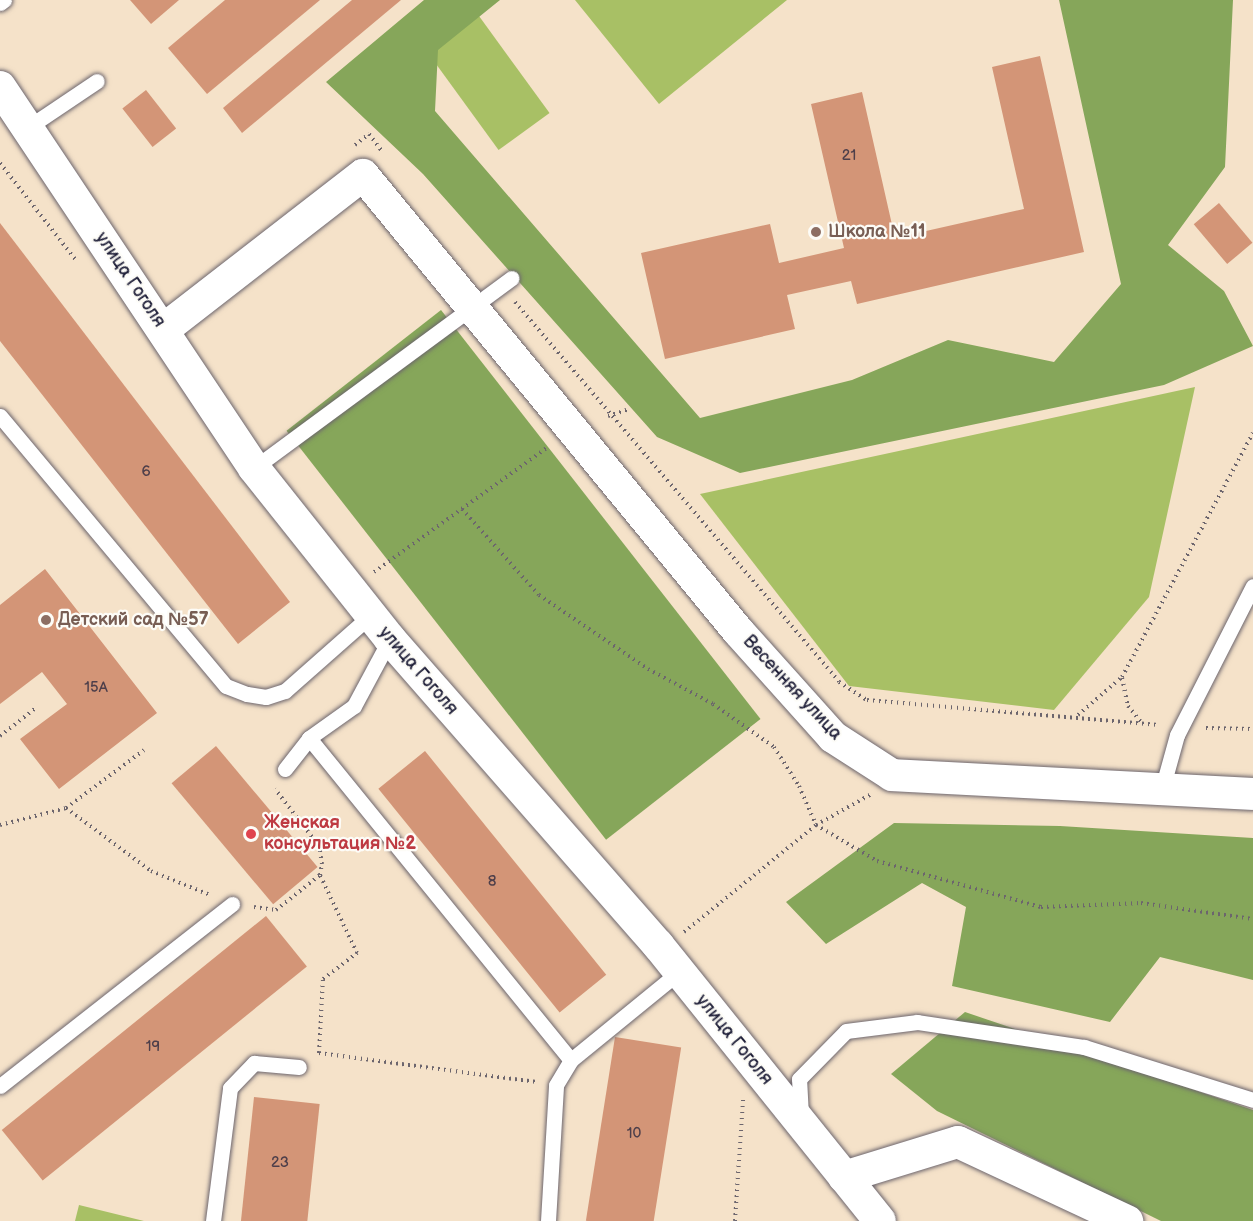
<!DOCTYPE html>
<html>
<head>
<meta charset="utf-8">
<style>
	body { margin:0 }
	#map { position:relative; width:1253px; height:1221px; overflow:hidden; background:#f5e2c9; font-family:"Balsamiq Sans",sans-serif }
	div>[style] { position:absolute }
	.green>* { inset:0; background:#a8c065; transform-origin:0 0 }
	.forest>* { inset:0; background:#86a65a; transform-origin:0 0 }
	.building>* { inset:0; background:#d39577; transform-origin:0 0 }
	.path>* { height:4px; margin-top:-2px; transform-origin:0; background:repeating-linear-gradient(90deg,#6c656d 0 1.5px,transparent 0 6px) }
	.roads { filter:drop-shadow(0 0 2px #6c656d) drop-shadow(0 0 2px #6c656d) }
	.service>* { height:15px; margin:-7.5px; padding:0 7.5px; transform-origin:7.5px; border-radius:7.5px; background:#fff }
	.minor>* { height:32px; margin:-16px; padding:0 16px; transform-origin:16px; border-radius:16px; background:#fff }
	.dots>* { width:16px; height:16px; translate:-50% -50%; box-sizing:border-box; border:3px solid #fdfcf7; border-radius:50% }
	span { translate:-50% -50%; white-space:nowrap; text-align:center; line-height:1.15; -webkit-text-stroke:4.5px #fdfcf7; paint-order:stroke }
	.number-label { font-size:15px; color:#4e3f4a }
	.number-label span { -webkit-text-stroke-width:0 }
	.education-label { font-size:18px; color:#785e54; font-weight:700 }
	.left { translate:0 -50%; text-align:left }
	.street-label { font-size:18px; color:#22223b }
	.health-label { font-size:18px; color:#be3a42; font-weight:700 }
</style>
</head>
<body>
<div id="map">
	<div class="green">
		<i style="clip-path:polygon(575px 0,787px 0,659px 104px)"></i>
		<i style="left:479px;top:16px;width:120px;height:63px;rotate:54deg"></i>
		<i style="clip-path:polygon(1195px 387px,1149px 597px,1054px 710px,849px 686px,700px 494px)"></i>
		<i style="clip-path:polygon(79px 1205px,144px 1221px,75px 1221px)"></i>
	</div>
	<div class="forest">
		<i style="clip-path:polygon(424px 0,500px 0,438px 50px,435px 111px,700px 418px,852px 380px,948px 340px,1054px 362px,1121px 284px,1059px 0,1233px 0,1225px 167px,1168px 245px,1224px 291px,1253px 346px,1164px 385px,740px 473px,657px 437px,423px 174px,326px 82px)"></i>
		<i style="left:441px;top:310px;width:519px;height:196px;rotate:52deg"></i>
		<i style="clip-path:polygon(894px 823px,1060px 826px,1253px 838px,1253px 980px,1160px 957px,1110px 1022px,952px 986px,966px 907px,922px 883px,826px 944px,786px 902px)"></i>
		<i style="clip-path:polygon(965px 1012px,1253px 1110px,1253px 1221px,1161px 1221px,937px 1111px,891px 1074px)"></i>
	</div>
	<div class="building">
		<i style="clip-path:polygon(130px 0,179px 0,151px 24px)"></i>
		<i style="clip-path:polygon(225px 0,320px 0,207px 94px,168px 48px)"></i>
		<i style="clip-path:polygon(352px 0,401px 0,242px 133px,223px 108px)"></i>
		<i style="clip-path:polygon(1040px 56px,1084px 252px,857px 304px,851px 281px,787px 295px,795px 329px,665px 359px,641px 253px,770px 224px,779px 263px,844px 248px,811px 104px,862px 92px,895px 238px,1024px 209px,992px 67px)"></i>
		<i style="left:146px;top:90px;width:49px;height:30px;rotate:52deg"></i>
		<i style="left:1219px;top:203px;width:52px;height:33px;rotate:50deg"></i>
		<i style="clip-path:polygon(0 223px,290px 602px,238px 644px,0 341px)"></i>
		<i style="clip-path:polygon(45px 569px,157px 713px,59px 789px,20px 739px,67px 704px,42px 672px,0 704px,0 605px)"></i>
		<i style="left:216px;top:746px;width:158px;height:58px;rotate:50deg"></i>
		<i style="left:425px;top:751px;width:288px;height:60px;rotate:51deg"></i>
		<i style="left:266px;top:916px;width:65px;height:340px;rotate:51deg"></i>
		<i style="left:615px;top:1037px;width:67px;height:186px;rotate:9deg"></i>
		<i style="left:254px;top:1097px;width:66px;height:125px;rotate:6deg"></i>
	</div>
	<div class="path">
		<i style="left:355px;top:145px;width:18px;rotate:-38deg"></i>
		<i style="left:369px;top:134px;width:20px;rotate:53deg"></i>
		<i style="left:0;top:163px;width:122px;rotate:52deg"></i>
		<i style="left:515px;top:302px;width:499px;rotate:49.5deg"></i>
		<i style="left:839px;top:682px;width:33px;rotate:33deg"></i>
		<i style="left:867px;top:700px;width:293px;rotate:4.9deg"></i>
		<i style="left:608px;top:416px;width:20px;rotate:-18deg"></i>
		<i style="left:462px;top:509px;width:115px;rotate:48.2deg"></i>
		<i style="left:539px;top:595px;width:132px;rotate:34.2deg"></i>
		<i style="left:648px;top:669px;width:74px;rotate:28.3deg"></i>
		<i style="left:713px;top:704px;width:75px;rotate:35.2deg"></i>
		<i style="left:774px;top:747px;width:46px;rotate:57.3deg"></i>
		<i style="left:799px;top:786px;width:43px;rotate:66.4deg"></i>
		<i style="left:816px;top:825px;width:71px;rotate:30.5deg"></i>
		<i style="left:877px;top:861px;width:170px;rotate:15.7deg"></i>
		<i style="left:1041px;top:907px;width:100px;rotate:-2.3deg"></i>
		<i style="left:1141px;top:903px;width:113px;rotate:8.1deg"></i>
		<i style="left:374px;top:572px;width:214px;rotate:-35.7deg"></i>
		<i style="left:1122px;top:678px;width:29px;rotate:78deg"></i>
		<i style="left:1128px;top:706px;width:21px;rotate:51deg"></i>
		<i style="left:1078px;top:715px;width:58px;rotate:-40.8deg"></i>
		<i style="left:1122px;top:677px;width:277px;rotate:-61.8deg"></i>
		<i style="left:1206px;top:728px;width:47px;rotate:1.2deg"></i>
		<i style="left:0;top:736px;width:47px;rotate:-38.1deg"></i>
		<i style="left:66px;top:808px;width:106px;rotate:36.5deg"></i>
		<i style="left:151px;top:871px;width:64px;rotate:22.1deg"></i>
		<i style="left:0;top:825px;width:68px;rotate:-14.4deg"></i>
		<i style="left:66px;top:808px;width:97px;rotate:-36.6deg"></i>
		<i style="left:254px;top:907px;width:22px;rotate:8deg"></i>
		<i style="left:276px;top:910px;width:56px;rotate:-38.5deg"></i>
		<i style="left:320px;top:875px;width:11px;rotate:-80deg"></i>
		<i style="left:322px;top:864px;width:18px;rotate:-99deg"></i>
		<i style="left:319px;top:846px;width:72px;rotate:-127.7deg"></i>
		<i style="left:684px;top:932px;width:170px;rotate:-39deg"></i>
		<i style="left:816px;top:825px;width:62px;rotate:-29.1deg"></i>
		<i style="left:319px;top:1053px;width:218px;rotate:7.6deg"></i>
		<i style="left:319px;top:1053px;width:74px;rotate:-86.9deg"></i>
		<i style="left:323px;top:979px;width:43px;rotate:-37.4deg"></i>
		<i style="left:357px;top:953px;width:86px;rotate:-115.4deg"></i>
		<i style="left:735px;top:1221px;width:122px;rotate:-86.2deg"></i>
	</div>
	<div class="roads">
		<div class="service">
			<i style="left:0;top:3px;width:5px;rotate:-37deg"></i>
			<i style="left:27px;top:128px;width:84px;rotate:-33.9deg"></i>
			<i style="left:0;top:416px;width:352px;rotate:50.1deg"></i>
			<i style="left:226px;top:686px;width:22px;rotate:21deg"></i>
			<i style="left:247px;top:694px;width:19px;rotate:9deg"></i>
			<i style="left:266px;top:697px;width:20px;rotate:-18deg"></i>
			<i style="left:285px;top:691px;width:115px;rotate:-41.5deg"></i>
			<i style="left:254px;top:468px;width:320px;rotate:-36.4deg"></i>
			<i style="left:309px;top:738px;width:415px;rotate:50.9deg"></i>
			<i style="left:285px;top:769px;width:39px;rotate:-52deg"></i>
			<i style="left:309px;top:738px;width:55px;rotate:-35.4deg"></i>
			<i style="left:354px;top:706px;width:76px;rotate:-61.8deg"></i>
			<i style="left:1162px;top:789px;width:56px;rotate:-74.5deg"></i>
			<i style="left:1177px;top:735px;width:167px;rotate:-63deg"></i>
			<i style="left:0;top:1086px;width:295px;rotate:-38.1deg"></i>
			<i style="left:801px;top:1116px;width:37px;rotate:-93deg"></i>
			<i style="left:799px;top:1079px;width:67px;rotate:-45.6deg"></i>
			<i style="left:846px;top:1031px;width:72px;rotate:-7.2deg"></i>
			<i style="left:917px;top:1022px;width:169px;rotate:8.5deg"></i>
			<i style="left:1084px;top:1047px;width:177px;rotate:17.4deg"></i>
			<i style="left:213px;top:1221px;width:134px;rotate:-82.7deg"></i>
			<i style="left:230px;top:1088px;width:35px;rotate:-46deg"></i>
			<i style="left:254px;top:1063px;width:45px;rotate:5.1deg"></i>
			<i style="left:548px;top:1221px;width:136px;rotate:-86.6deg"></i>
			<i style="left:556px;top:1085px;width:29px;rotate:-59deg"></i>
			<i style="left:571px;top:1060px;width:139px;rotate:-39.2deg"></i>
		</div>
		<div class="minor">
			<i style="left:0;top:87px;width:458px;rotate:56.3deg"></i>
			<i style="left:254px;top:468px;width:218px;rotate:51.5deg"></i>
			<i style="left:390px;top:639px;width:407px;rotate:48.8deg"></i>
			<i style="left:658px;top:945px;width:354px;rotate:51.2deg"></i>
			<i style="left:163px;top:330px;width:253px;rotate:-37.8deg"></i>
			<i style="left:363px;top:175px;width:590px;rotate:50.57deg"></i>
			<i style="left:738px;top:631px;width:142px;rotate:48.1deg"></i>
			<i style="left:833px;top:737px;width:70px;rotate:32.8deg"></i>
			<i style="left:892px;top:775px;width:361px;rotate:3deg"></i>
			<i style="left:844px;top:1177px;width:119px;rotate:-17.1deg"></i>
			<i style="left:958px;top:1142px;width:187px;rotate:25.1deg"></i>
		</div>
	</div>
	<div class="dots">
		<i style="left:816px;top:232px;background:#8d6e63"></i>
		<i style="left:46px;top:620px;background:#8d6e63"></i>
		<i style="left:251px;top:834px;background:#e0444e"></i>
	</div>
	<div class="number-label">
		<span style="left:849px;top:156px">21</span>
		<span style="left:146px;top:472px">6</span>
		<span style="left:96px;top:688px">15А</span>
		<span style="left:492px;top:882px">8</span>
		<span style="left:153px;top:1047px">19</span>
		<span style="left:634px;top:1134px">10</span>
		<span style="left:280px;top:1163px">23</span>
	</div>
	<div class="education-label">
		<span class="left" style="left:828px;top:232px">Школа №11</span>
		<span class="left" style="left:58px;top:620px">Детский сад №57</span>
	</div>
	<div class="street-label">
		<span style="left:130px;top:280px;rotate:56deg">улица Гоголя</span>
		<span style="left:418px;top:671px;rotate:49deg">улица Гоголя</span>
		<span style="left:792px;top:688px;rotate:47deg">Весенняя улица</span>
		<span style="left:734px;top:1040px;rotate:51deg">улица Гоголя</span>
	</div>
	<div class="health-label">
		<span class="left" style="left:264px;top:834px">Женская<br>консультация №2</span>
	</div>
</div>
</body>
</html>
